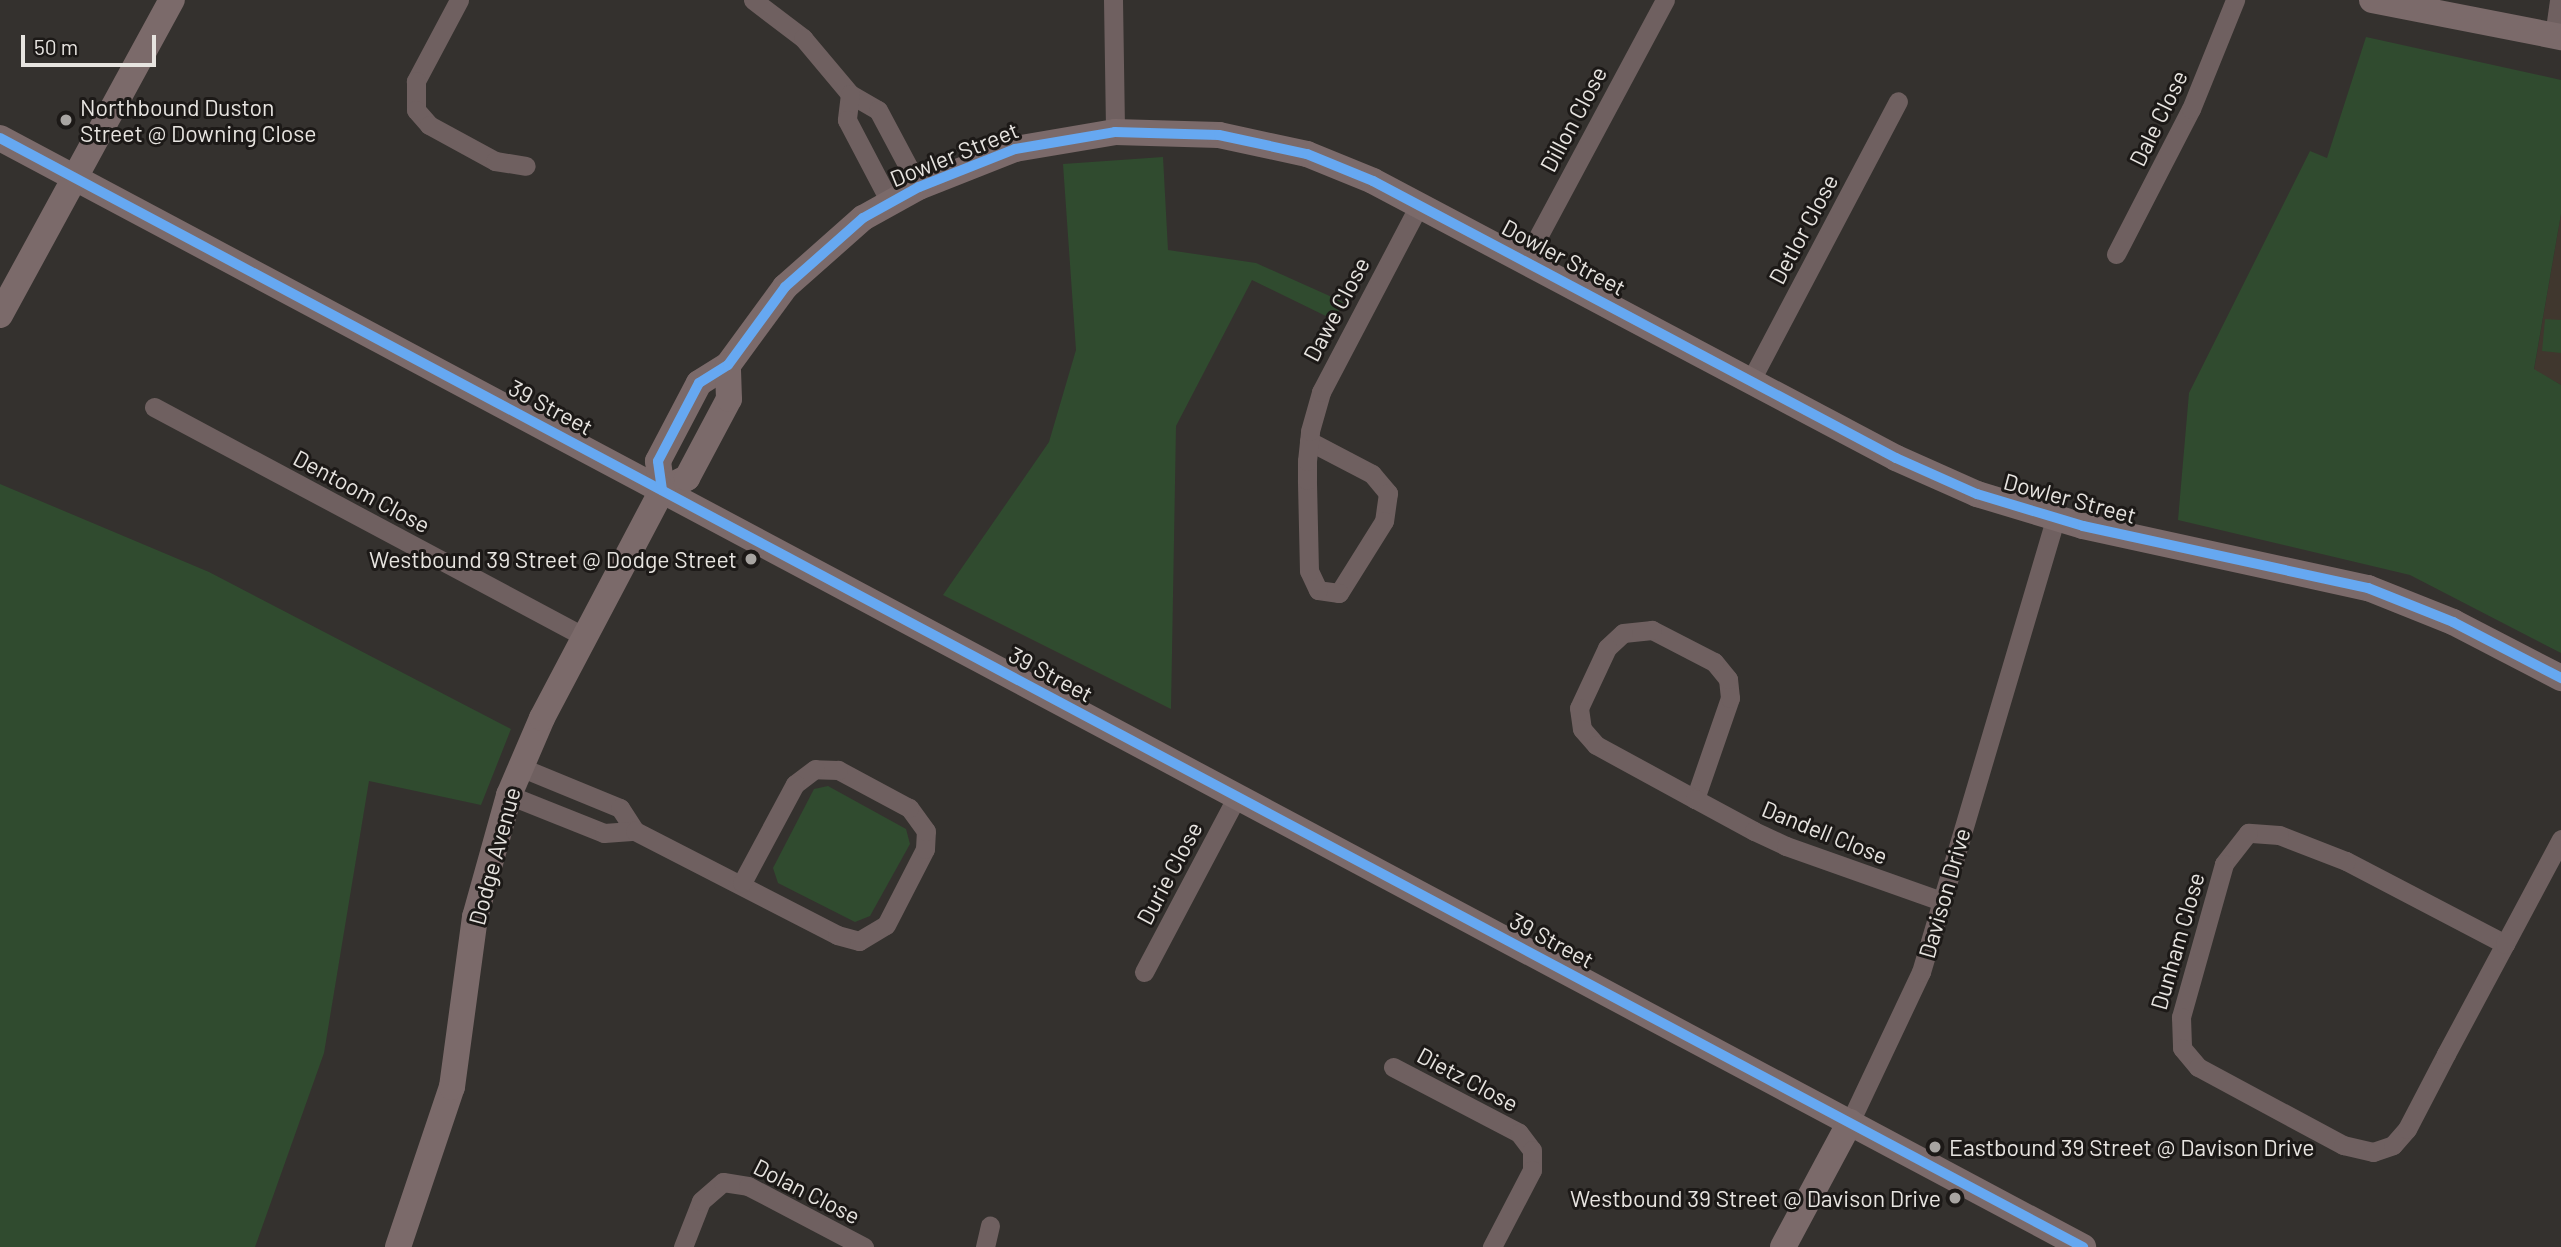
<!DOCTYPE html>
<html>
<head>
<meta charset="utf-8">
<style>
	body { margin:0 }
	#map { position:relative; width:2561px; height:1247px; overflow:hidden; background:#34312e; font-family:Barlow,sans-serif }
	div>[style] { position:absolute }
	.built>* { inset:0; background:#40372e }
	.green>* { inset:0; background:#304b2f }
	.street>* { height:19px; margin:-9.5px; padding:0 9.5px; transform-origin:9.5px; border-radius:9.5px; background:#6f6060 }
	.secondary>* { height:26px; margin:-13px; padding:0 13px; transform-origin:13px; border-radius:13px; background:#7b6a6a }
	.cycleway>* { height:10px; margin:-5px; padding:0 5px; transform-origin:5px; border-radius:5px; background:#66a8f1 }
	.dots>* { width:19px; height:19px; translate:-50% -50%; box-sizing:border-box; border:4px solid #1c1917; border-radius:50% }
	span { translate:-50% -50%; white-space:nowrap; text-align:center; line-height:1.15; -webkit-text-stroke:6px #1c1917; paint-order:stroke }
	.poi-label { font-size:23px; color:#e7e4e0 }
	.left { translate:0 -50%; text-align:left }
	.right { translate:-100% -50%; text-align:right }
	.street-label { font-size:23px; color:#e7e4e0 }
	.scale { position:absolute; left:21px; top:35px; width:135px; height:32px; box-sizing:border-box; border:4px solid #e7e4e0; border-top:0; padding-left:9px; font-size:21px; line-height:24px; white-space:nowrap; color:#e7e4e0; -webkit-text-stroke:5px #1c1917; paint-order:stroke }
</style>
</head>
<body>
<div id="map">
	<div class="built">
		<i style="clip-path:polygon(2561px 214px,2561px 385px,2534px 370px)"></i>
	</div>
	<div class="green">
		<i style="clip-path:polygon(2366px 37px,2561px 80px,2561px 214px,2534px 369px,2561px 385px,2561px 653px,2410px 575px,2178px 520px,2189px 393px,2310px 151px,2327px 158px)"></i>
		<i style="clip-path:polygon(1163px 157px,1168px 250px,1256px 263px,1343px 302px,1334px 320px,1252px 280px,1176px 426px,1171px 709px,943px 595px,1049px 442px,1076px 350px,1063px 164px)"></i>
		<i style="clip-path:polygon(2545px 319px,2561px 320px,2561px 353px,2542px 351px)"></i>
		<i style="clip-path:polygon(0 484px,209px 572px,511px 729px,481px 805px,369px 781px,324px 1053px,255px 1247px,0 1247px)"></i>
		<i style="clip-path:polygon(828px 786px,906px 829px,910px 844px,870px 916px,855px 922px,778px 883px,773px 868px,814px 789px)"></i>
	</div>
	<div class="street">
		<i style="left:459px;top:0;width:92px;rotate:118deg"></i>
		<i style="left:416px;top:81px;width:29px;rotate:90deg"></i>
		<i style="left:416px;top:110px;width:20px;rotate:49deg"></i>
		<i style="left:429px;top:125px;width:75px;rotate:28.6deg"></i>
		<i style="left:495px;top:161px;width:31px;rotate:9deg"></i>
		<i style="left:753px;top:0;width:63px;rotate:37.2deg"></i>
		<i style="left:803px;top:38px;width:73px;rotate:50deg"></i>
		<i style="left:850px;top:94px;width:32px;rotate:30deg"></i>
		<i style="left:878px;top:110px;width:87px;rotate:62deg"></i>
		<i style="left:1113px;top:0;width:132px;rotate:89.1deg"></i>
		<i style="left:2554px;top:36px;width:36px;rotate:-82deg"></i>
		<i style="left:850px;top:94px;width:26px;rotate:97deg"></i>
		<i style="left:847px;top:120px;width:93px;rotate:62.3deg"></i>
		<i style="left:2116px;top:254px;width:163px;rotate:-62.7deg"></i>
		<i style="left:2191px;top:109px;width:118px;rotate:-68deg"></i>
		<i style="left:1525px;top:261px;width:296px;rotate:-61.8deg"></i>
		<i style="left:1751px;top:380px;width:315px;rotate:-62.2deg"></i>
		<i style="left:154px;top:407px;width:488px;rotate:28.1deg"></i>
		<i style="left:1309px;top:441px;width:71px;rotate:27.6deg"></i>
		<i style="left:1372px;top:474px;width:25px;rotate:50deg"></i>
		<i style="left:1388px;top:493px;width:28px;rotate:98deg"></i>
		<i style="left:1384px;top:521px;width:85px;rotate:122deg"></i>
		<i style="left:1339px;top:593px;width:21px;rotate:-172deg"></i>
		<i style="left:1318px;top:590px;width:21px;rotate:-115deg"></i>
		<i style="left:1309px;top:571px;width:91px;rotate:-91.3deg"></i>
		<i style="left:1307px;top:480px;width:19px;rotate:-90deg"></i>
		<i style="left:1307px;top:461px;width:30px;rotate:-84deg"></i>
		<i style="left:1310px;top:431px;width:41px;rotate:-74.2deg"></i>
		<i style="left:1321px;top:392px;width:211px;rotate:-62.3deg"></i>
		<i style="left:520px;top:767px;width:108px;rotate:22.3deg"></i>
		<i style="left:620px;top:808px;width:27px;rotate:57deg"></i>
		<i style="left:509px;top:795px;width:102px;rotate:21.8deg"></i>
		<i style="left:604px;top:833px;width:31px;rotate:-4deg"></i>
		<i style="left:635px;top:831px;width:227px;rotate:27.2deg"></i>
		<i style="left:837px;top:935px;width:23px;rotate:15deg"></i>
		<i style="left:859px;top:941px;width:31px;rotate:-31deg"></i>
		<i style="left:886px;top:925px;width:85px;rotate:-62.8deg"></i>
		<i style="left:925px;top:849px;width:18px;rotate:-87deg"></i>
		<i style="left:926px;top:831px;width:29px;rotate:-126deg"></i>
		<i style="left:909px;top:808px;width:81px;rotate:-151.8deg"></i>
		<i style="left:838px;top:770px;width:23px;rotate:-178deg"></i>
		<i style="left:815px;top:769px;width:25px;rotate:143deg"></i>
		<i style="left:795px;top:784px;width:112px;rotate:118.2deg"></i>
		<i style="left:1695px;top:799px;width:107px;rotate:-70.9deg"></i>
		<i style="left:1730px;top:698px;width:19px;rotate:-96deg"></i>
		<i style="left:1728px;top:679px;width:22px;rotate:-129deg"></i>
		<i style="left:1714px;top:662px;width:70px;rotate:-152.7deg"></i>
		<i style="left:1652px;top:630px;width:29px;rotate:174deg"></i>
		<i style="left:1623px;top:633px;width:22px;rotate:137deg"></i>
		<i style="left:1607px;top:648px;width:66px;rotate:115deg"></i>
		<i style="left:1579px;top:708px;width:21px;rotate:82deg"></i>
		<i style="left:1582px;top:729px;width:21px;rotate:49deg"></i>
		<i style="left:1596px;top:745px;width:113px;rotate:28.6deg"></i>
		<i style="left:1695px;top:799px;width:67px;rotate:28.5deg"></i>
		<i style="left:1754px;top:831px;width:35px;rotate:25deg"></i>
		<i style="left:1786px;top:846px;width:164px;rotate:19.5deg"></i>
		<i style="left:2505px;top:944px;width:179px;rotate:-152.4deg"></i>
		<i style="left:2346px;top:861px;width:72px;rotate:-158.8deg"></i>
		<i style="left:2279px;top:835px;width:31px;rotate:-176deg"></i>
		<i style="left:2248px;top:833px;width:39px;rotate:128deg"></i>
		<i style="left:2224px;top:864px;width:159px;rotate:105.7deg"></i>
		<i style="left:2181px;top:1017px;width:31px;rotate:88deg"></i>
		<i style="left:2182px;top:1048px;width:25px;rotate:50deg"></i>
		<i style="left:2198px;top:1067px;width:165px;rotate:28.3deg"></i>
		<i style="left:2343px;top:1145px;width:31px;rotate:13deg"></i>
		<i style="left:2373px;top:1152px;width:21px;rotate:-19deg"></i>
		<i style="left:2393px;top:1145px;width:21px;rotate:-49deg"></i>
		<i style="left:2407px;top:1129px;width:85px;rotate:-62.5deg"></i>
		<i style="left:2446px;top:1054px;width:125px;rotate:-61.8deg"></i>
		<i style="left:2505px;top:944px;width:119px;rotate:-61.9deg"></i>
		<i style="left:1144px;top:972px;width:199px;rotate:-62.1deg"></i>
		<i style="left:1393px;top:1067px;width:142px;rotate:27.6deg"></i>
		<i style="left:1519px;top:1133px;width:21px;rotate:53deg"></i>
		<i style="left:1532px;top:1150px;width:20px;rotate:90deg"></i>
		<i style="left:1532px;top:1170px;width:87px;rotate:117.5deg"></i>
		<i style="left:1850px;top:1122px;width:166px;rotate:-64.7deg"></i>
		<i style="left:1921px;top:972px;width:472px;rotate:-73.5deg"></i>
		<i style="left:683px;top:1247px;width:49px;rotate:-68.6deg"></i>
		<i style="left:701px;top:1201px;width:29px;rotate:-41deg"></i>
		<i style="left:723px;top:1182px;width:25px;rotate:9deg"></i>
		<i style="left:748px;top:1186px;width:131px;rotate:27.7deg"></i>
		<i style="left:985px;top:1247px;width:22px;rotate:-77deg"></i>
	</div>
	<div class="secondary">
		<i style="left:2372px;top:0;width:193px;rotate:11.1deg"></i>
		<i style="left:0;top:138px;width:2360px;rotate:28.03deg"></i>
		<i style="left:0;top:315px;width:359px;rotate:-61.4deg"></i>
		<i style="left:662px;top:490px;width:29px;rotate:-98deg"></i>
		<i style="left:658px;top:461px;width:88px;rotate:-62.3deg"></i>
		<i style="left:699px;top:383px;width:34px;rotate:-32deg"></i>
		<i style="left:728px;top:365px;width:97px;rotate:-53.8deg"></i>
		<i style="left:785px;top:287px;width:104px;rotate:-41.5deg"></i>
		<i style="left:863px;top:218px;width:64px;rotate:-29deg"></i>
		<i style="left:919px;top:187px;width:103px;rotate:-21.6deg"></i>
		<i style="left:1015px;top:149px;width:101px;rotate:-9.6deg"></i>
		<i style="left:1115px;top:132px;width:104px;rotate:1.7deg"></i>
		<i style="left:1219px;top:135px;width:90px;rotate:12.2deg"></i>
		<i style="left:1307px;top:154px;width:71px;rotate:22.2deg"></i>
		<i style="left:1373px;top:181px;width:592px;rotate:27.91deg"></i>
		<i style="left:1896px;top:458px;width:89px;rotate:24deg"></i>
		<i style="left:1977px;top:494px;width:111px;rotate:16.8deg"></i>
		<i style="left:2083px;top:526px;width:292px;rotate:12.3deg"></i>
		<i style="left:2368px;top:588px;width:92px;rotate:21.8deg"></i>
		<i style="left:2453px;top:622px;width:122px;rotate:27.4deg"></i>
		<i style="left:662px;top:490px;width:28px;rotate:-26deg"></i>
		<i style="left:687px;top:478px;width:89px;rotate:-62deg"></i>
		<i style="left:729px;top:399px;width:34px;rotate:-92deg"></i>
		<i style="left:398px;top:1247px;width:169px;rotate:-71.4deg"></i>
		<i style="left:452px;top:1087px;width:172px;rotate:-82.3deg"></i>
		<i style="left:475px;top:917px;width:127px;rotate:-74.4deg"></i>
		<i style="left:509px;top:795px;width:84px;rotate:-66.8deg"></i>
		<i style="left:542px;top:718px;width:258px;rotate:-62.2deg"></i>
		<i style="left:1783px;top:1247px;width:142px;rotate:-61.8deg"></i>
	</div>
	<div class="cycleway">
		<i style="left:0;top:138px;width:2360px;rotate:28.03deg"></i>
		<i style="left:662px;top:490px;width:29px;rotate:-98deg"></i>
		<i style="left:658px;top:461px;width:88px;rotate:-62.3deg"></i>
		<i style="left:699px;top:383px;width:34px;rotate:-32deg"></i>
		<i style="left:728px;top:365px;width:97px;rotate:-53.8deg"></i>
		<i style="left:785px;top:287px;width:104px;rotate:-41.5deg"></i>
		<i style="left:863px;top:218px;width:64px;rotate:-29deg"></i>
		<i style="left:919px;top:187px;width:103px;rotate:-21.6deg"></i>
		<i style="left:1015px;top:149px;width:101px;rotate:-9.6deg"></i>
		<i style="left:1115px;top:132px;width:104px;rotate:1.7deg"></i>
		<i style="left:1219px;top:135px;width:90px;rotate:12.2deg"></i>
		<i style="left:1307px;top:154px;width:71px;rotate:22.2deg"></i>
		<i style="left:1373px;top:181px;width:592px;rotate:27.91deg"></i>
		<i style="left:1896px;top:458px;width:89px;rotate:24deg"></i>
		<i style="left:1977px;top:494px;width:111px;rotate:16.8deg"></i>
		<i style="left:2083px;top:526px;width:292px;rotate:12.3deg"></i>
		<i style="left:2368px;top:588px;width:92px;rotate:21.8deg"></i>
		<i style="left:2453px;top:622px;width:122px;rotate:27.4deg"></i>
	</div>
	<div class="dots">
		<i style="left:66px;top:120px;background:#a8a5a2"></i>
		<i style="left:751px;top:559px;background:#a8a5a2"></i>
		<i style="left:1935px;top:1147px;background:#a8a5a2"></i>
		<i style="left:1955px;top:1198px;background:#a8a5a2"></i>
	</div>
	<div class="poi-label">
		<span class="left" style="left:80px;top:120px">Northbound Duston<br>Street @ Downing Close</span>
		<span class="right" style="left:737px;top:559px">Westbound 39 Street @ Dodge Street</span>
		<span class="left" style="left:1949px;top:1147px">Eastbound 39 Street @ Davison Drive</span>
		<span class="right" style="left:1941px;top:1198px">Westbound 39 Street @ Davison Drive</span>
	</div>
	<div class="street-label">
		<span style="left:2158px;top:118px;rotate:-64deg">Dale Close</span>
		<span style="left:1573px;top:119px;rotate:-62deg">Dillon Close</span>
		<span style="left:954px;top:154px;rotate:-22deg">Dowler Street</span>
		<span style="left:1803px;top:229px;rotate:-62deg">Detlor Close</span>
		<span style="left:1564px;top:257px;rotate:28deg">Dowler Street</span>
		<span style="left:1336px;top:309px;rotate:-62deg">Dawe Close</span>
		<span style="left:551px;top:407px;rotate:28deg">39 Street</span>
		<span style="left:362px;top:491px;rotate:28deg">Dentoom Close</span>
		<span style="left:2070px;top:498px;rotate:15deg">Dowler Street</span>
		<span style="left:1051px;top:674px;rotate:28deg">39 Street</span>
		<span style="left:1825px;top:832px;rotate:22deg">Dandell Close</span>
		<span style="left:494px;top:856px;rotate:-75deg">Dodge Avenue</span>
		<span style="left:1169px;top:873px;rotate:-62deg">Durie Close</span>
		<span style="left:1944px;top:893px;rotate:-74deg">Davison Drive</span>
		<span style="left:1552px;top:940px;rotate:28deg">39 Street</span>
		<span style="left:2177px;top:941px;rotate:-74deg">Dunham Close</span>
		<span style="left:1468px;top:1079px;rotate:28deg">Dietz Close</span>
		<span style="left:807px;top:1191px;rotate:27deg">Dolan Close</span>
	</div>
	<div class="scale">50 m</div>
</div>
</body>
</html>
